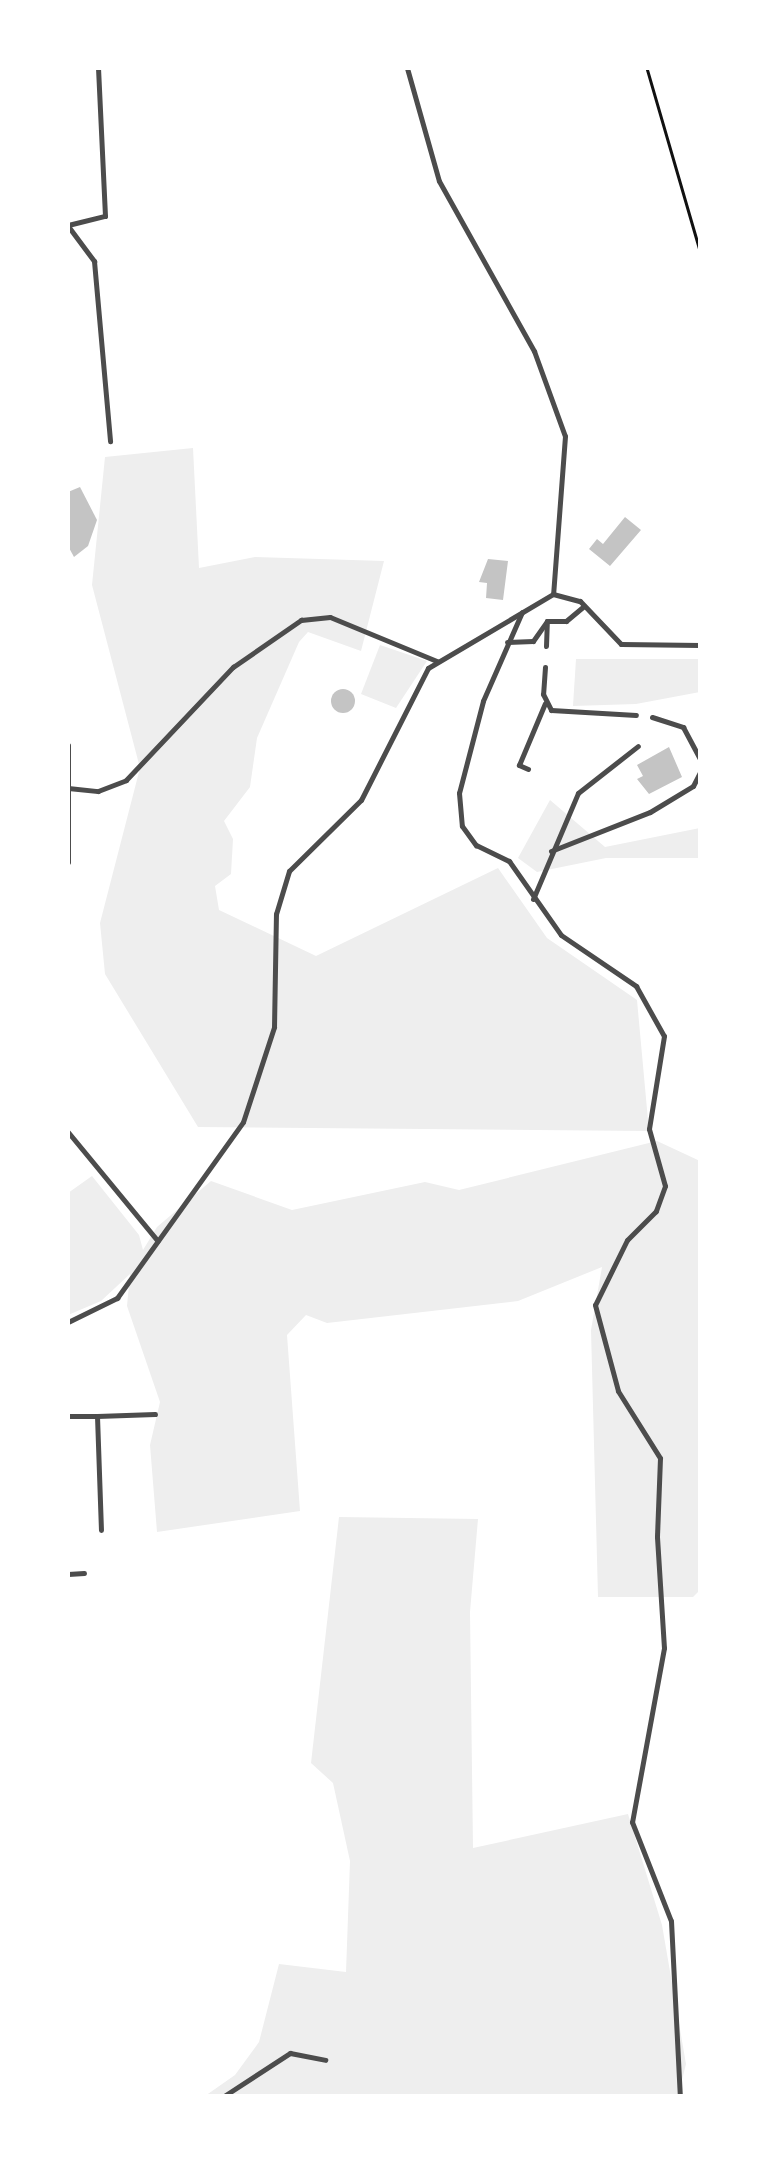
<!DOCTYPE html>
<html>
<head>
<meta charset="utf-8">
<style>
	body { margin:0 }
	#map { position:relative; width:768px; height:2164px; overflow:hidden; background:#fff; font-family:"DejaVu Sans",sans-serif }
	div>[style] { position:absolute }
	.green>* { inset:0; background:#eee }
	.building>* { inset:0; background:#c4c4c4 }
	.round { border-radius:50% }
	.path>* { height:2.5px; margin:-1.25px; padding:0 1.25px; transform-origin:1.25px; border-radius:1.25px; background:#111 }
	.minor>* { height:5px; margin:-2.5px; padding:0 2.5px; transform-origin:2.5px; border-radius:2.5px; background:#4c4c4c }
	span { translate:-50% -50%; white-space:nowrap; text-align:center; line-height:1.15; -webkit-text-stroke:8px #fff; paint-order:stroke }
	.frame { position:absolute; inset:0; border:70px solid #fff; pointer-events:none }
</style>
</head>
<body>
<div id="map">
	<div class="green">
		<i style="clip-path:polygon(193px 448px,199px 568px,255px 557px,384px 561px,361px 651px,308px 632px,299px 642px,257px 738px,250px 787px,224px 821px,233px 839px,231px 874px,215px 886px,219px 910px,316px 956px,498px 868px,547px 938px,637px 1000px,649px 1131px,198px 1127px,105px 974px,100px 923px,140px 768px,92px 585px,105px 457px)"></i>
		<i style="clip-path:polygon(380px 645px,427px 661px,396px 708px,361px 694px)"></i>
		<i style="clip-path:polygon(576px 659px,698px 659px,700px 692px,636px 704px,573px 706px)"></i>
		<i style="clip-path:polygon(550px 800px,605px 847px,700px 828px,700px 858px,606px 858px,537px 872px,518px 858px)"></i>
		<i style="clip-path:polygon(657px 1141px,700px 1161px,700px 1590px,693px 1597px,598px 1597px,591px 1330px,602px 1267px,518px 1301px,327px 1323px,306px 1315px,287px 1335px,300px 1511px,157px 1532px,150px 1445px,160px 1402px,127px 1306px,130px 1274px,101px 1301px,68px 1315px,68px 1193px,92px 1176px,139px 1235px,143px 1250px,157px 1227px,211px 1181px,292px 1210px,425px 1182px,459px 1190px)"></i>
		<i style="clip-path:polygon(339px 1517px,478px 1519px,470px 1612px,473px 1848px,628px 1814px,662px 1925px,686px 2064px,678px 2096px,205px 2096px,235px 2075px,259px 2042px,279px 1964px,346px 1972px,350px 1861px,333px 1783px,311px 1763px)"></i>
	</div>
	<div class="building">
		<i style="clip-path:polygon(80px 487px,97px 520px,88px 546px,74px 557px,68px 546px,68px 492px)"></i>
		<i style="clip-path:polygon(625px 517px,641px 530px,610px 566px,589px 549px,597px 539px,603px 544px)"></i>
		<i style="clip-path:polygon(488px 559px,508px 561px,503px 600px,486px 598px,487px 583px,479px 582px)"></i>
		<i class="round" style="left:331px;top:689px;width:24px;height:24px"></i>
		<i style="clip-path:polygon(669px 747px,682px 777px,649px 794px,637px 779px,643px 776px,637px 765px)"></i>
	</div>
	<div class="path">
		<i style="left:647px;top:68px;width:191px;rotate:73.8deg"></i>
	</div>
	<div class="minor">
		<i style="left:407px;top:68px;width:117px;rotate:74.2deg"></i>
		<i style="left:439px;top:181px;width:195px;rotate:60.8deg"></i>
		<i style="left:534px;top:351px;width:90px;rotate:70deg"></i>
		<i style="left:565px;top:436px;width:158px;rotate:94.3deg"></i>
		<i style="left:68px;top:225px;width:38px;rotate:-14deg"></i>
		<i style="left:105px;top:216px;width:148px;rotate:-92.7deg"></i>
		<i style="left:68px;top:226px;width:44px;rotate:53.4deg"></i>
		<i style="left:94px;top:261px;width:181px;rotate:84.9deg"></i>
		<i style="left:553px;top:594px;width:28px;rotate:15deg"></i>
		<i style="left:580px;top:601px;width:59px;rotate:46.4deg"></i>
		<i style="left:621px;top:644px;width:79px;rotate:0.7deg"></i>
		<i style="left:522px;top:612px;width:97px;rotate:113.7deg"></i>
		<i style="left:483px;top:701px;width:95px;rotate:104.6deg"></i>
		<i style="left:459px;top:793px;width:33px;rotate:85deg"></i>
		<i style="left:462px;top:826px;width:24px;rotate:54deg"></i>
		<i style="left:476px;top:845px;width:37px;rotate:26deg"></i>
		<i style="left:509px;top:861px;width:90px;rotate:54.9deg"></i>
		<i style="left:561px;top:935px;width:91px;rotate:34.2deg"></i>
		<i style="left:636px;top:986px;width:57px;rotate:60.8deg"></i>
		<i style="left:664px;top:1036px;width:94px;rotate:99.2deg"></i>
		<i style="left:649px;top:1129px;width:59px;rotate:74.3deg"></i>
		<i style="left:665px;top:1186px;width:27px;rotate:110deg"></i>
		<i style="left:656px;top:1211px;width:41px;rotate:135deg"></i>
		<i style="left:627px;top:1240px;width:72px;rotate:116.2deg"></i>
		<i style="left:595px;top:1305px;width:89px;rotate:75deg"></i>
		<i style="left:618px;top:1391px;width:79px;rotate:57.9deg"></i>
		<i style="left:660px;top:1458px;width:79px;rotate:92.2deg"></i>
		<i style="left:657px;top:1537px;width:111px;rotate:86.4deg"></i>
		<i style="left:664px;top:1648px;width:177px;rotate:100.4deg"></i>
		<i style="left:632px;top:1822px;width:106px;rotate:68.5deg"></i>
		<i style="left:671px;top:1921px;width:175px;rotate:87.1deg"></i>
		<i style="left:507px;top:642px;width:26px;rotate:-2deg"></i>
		<i style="left:533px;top:641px;width:24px;rotate:-55deg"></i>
		<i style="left:547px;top:621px;width:19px"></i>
		<i style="left:566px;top:621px;width:23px;rotate:-40deg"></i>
		<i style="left:546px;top:646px;width:25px;rotate:-88deg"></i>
		<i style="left:545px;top:667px;width:27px;rotate:94deg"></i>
		<i style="left:543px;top:694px;width:18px;rotate:63deg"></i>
		<i style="left:551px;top:710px;width:85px;rotate:3.4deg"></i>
		<i style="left:652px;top:717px;width:33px;rotate:18deg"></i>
		<i style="left:683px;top:727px;width:36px;rotate:62deg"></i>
		<i style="left:68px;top:745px;width:117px;rotate:90deg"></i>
		<i style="left:528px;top:769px;width:10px;rotate:-156deg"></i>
		<i style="left:519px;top:765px;width:67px;rotate:-67.2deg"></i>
		<i style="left:68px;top:788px;width:30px;rotate:6deg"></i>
		<i style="left:98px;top:791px;width:30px;rotate:-21deg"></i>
		<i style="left:126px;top:780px;width:156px;rotate:-46.6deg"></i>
		<i style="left:233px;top:667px;width:83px;rotate:-34.7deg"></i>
		<i style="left:301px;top:620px;width:29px;rotate:-6deg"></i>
		<i style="left:330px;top:617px;width:116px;rotate:22.4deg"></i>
		<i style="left:551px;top:851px;width:106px;rotate:-21.5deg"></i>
		<i style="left:650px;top:812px;width:50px;rotate:-31.2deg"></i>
		<i style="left:693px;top:786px;width:16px;rotate:-63deg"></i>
		<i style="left:533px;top:899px;width:115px;rotate:-67deg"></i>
		<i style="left:578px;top:793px;width:76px;rotate:-38.1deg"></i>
		<i style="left:68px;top:1132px;width:141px;rotate:50.5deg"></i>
		<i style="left:68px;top:1322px;width:55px;rotate:-26.1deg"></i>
		<i style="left:117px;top:1298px;width:216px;rotate:-54.4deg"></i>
		<i style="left:243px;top:1122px;width:100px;rotate:-71.9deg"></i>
		<i style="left:274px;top:1027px;width:113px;rotate:-89deg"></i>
		<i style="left:276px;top:914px;width:45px;rotate:-73.2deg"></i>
		<i style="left:289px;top:871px;width:101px;rotate:-44.6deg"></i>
		<i style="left:361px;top:800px;width:148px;rotate:-63.1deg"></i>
		<i style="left:428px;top:668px;width:145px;rotate:-30.6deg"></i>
		<i style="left:68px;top:1416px;width:29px"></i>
		<i style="left:97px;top:1416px;width:114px;rotate:88deg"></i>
		<i style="left:97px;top:1416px;width:58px;rotate:-2deg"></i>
		<i style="left:68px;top:1574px;width:16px;rotate:-4deg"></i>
		<i style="left:224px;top:2096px;width:79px;rotate:-33.1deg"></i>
		<i style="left:290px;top:2053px;width:36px;rotate:11deg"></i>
	</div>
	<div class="frame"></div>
</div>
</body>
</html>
